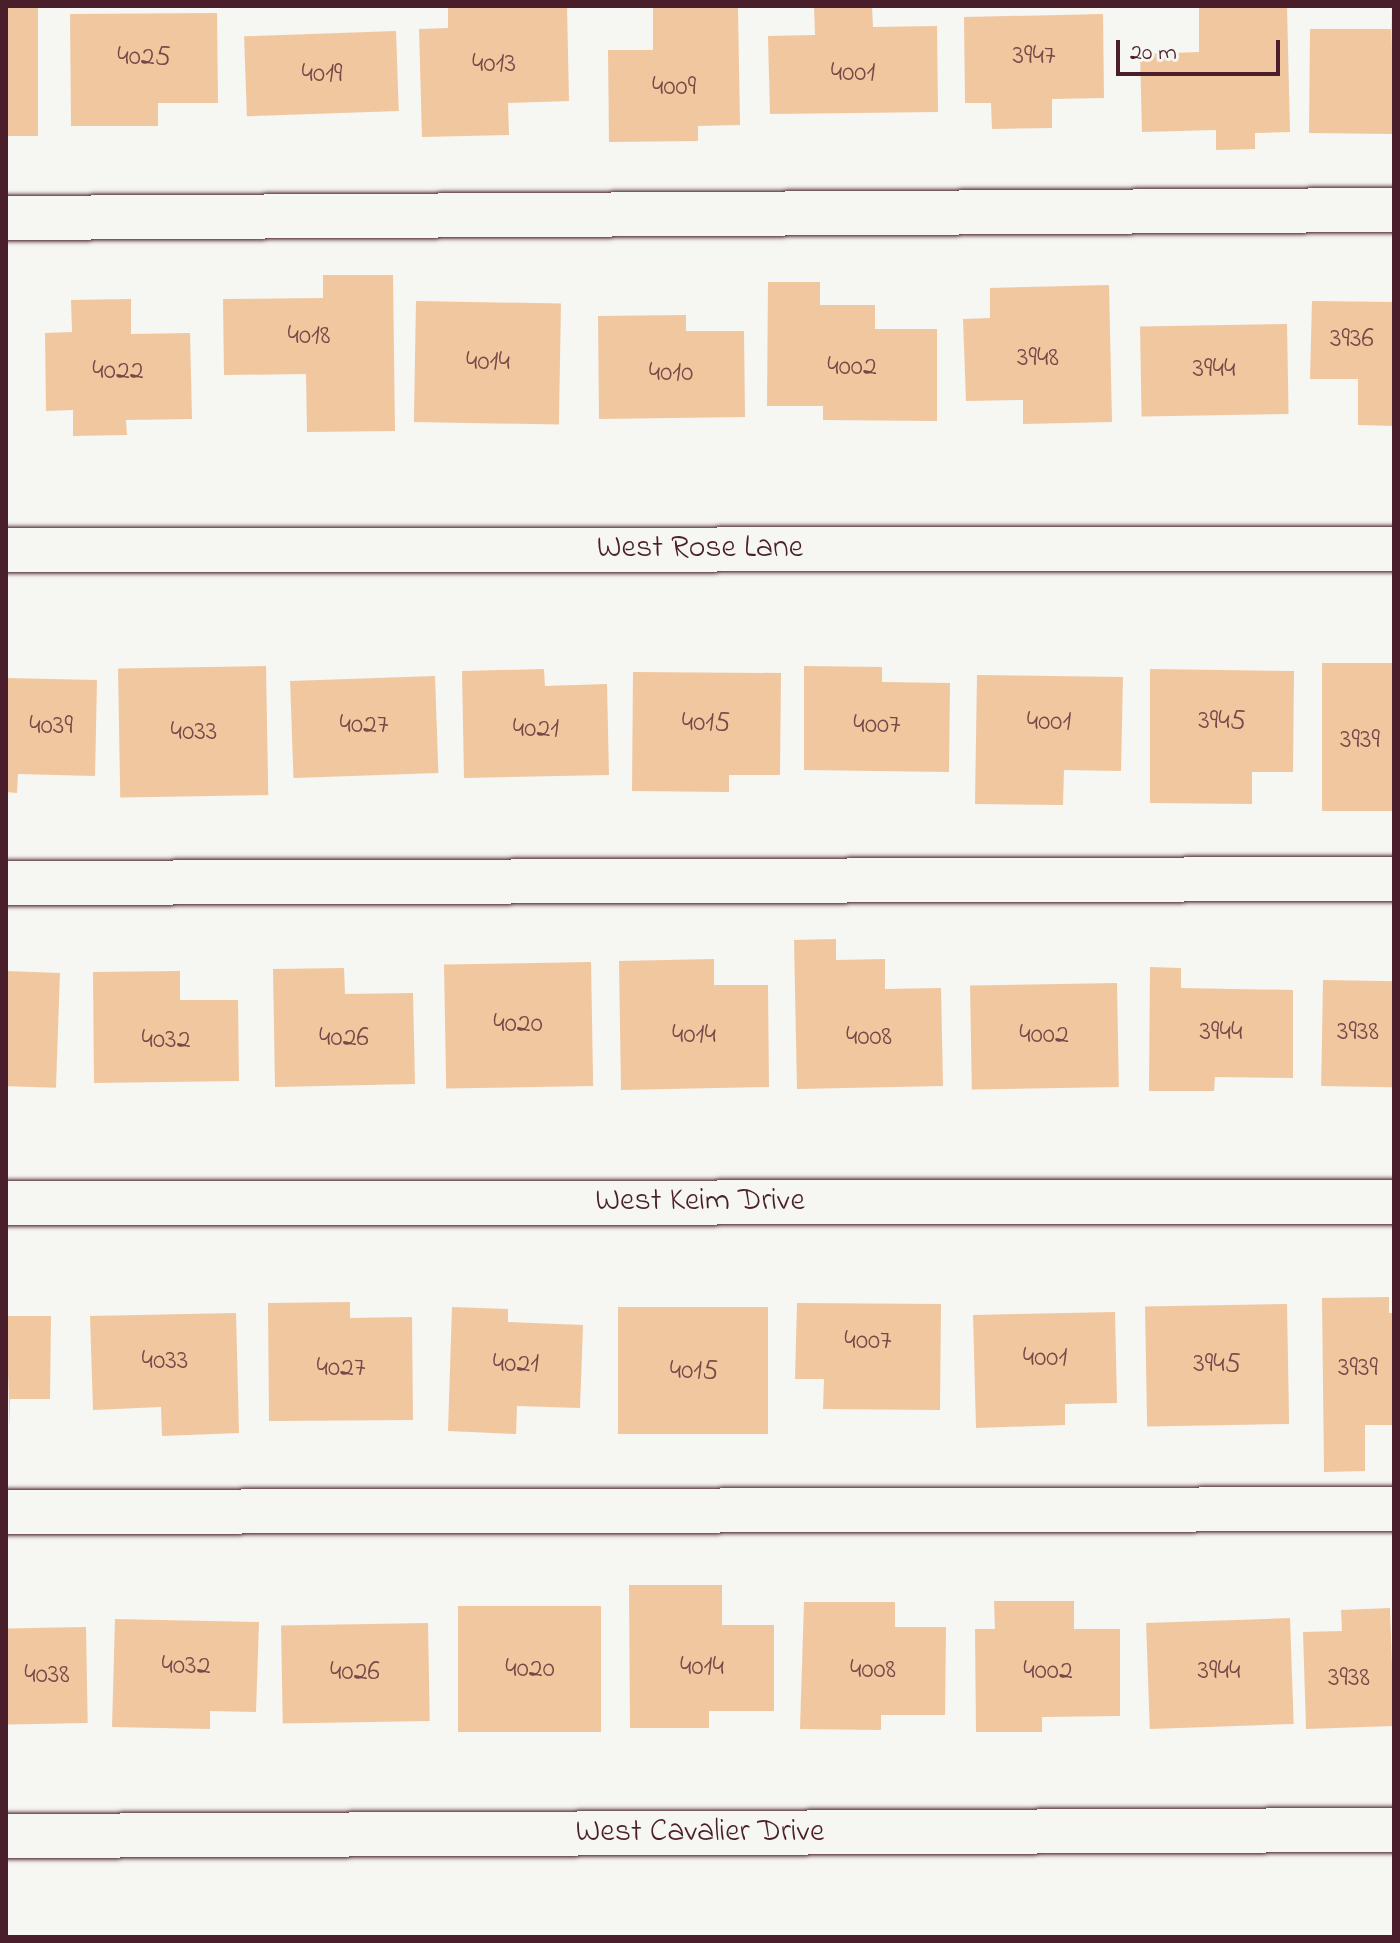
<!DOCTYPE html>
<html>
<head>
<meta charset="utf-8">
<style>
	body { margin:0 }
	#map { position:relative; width:1400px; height:1943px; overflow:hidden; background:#f6f6f2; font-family:"Indie Flower",sans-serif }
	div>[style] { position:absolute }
	.building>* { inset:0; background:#f1c7a0; transform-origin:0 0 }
	.roads { filter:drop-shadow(0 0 2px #4a1f2b) drop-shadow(0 0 2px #4a1f2b) }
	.minor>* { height:44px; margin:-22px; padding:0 22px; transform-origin:22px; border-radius:22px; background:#f6f6f2 }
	span { translate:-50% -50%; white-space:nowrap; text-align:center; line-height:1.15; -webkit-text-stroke:8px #f6f6f2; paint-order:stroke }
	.number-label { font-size:28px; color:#744948 }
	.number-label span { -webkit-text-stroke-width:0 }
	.street-label { font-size:32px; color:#4a1f2b }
	.frame { position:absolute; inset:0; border:8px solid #4a1f2b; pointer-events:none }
	.scale { position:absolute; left:1116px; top:40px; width:164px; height:36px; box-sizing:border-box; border:4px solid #4a1f2b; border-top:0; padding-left:10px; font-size:24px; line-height:28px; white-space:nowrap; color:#4a1f2b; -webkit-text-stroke:6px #f6f6f2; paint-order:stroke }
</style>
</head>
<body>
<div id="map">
	<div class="building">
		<i style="left:6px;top:6px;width:32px;height:130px"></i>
		<i style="clip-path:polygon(448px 6px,567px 6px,569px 101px,508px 103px,509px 135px,422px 137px,419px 29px,448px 28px)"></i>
		<i style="clip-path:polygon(814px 6px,872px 6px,873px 27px,937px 26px,938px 112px,770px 114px,768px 36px,815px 35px)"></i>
		<i style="clip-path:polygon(1199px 6px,1287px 6px,1290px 132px,1255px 133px,1255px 149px,1216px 150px,1216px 130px,1142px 132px,1140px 54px,1199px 52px)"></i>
		<i style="clip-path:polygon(1391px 6px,1394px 134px,1309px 133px,1310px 29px,1391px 29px)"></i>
		<i style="clip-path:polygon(653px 8px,738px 8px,740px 125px,698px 126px,698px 141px,609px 142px,608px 50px,653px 50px)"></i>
		<i style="clip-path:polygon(217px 13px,218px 103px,158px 103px,158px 126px,71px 126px,70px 14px)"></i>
		<i style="clip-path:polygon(1103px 14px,1104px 98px,1052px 99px,1052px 128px,992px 129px,991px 103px,965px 103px,964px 17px)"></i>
		<i style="left:396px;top:31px;width:80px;height:152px;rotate:88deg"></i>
		<i style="clip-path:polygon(323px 275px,393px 275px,395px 431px,307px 432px,306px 374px,224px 375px,223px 299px,323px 298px)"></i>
		<i style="clip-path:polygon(768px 282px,820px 282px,820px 305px,875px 305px,875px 329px,937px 329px,937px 421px,823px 420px,823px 406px,767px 406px)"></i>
		<i style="clip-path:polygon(1109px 285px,1112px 422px,1023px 424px,1023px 400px,966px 401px,963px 319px,990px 318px,990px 288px)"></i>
		<i style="clip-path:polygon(131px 299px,131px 334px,190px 333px,192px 419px,126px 420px,127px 435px,73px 436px,73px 410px,46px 411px,45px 333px,72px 332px,71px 300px)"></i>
		<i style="left:416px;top:301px;width:145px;height:121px;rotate:1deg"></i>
		<i style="clip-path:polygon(1312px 301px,1394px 302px,1394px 426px,1358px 425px,1358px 379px,1310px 379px)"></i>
		<i style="clip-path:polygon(686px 315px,686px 331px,744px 331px,745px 417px,599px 419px,598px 316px)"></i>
		<i style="left:1287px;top:324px;width:90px;height:147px;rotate:89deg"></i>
		<i style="left:1394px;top:663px;width:148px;height:72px;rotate:90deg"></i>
		<i style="left:266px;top:666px;width:129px;height:148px;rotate:89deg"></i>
		<i style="clip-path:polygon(804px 666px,882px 667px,882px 682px,950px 683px,949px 772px,804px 770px)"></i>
		<i style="clip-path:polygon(544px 669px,545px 686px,607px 684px,609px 775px,464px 778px,462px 671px)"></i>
		<i style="clip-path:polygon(1150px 669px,1294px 671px,1293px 772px,1252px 772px,1252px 804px,1150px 803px)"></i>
		<i style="clip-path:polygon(633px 672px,781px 673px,780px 775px,729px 775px,729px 792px,632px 791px)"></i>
		<i style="clip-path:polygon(977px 675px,1123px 677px,1121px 771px,1064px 770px,1063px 805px,975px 804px)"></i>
		<i style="left:435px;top:676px;width:97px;height:145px;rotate:88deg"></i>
		<i style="clip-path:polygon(6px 678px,97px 680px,95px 776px,18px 774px,17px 793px,6px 792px)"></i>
		<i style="clip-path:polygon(836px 939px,836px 960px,885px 959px,885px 989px,941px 988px,943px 1086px,797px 1089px,794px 940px)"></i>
		<i style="clip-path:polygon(714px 959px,714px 985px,768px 985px,769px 1087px,621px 1090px,619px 961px)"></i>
		<i style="left:591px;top:962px;width:124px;height:147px;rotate:89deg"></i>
		<i style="clip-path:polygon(1150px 967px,1181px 968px,1181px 988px,1293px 990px,1293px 1078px,1215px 1077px,1214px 1091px,1149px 1091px)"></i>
		<i style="clip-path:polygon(344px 968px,345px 994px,413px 993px,415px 1084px,275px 1087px,273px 969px)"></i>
		<i style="left:6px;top:971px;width:54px;height:115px;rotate:2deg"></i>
		<i style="clip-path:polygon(180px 971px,180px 1000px,238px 1000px,239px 1081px,94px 1083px,93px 972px)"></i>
		<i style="left:1323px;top:980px;width:71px;height:106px;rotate:1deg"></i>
		<i style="left:1117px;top:983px;width:104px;height:147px;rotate:89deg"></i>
		<i style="clip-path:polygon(1389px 1297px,1389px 1313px,1394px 1313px,1394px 1425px,1365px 1425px,1365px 1471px,1324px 1472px,1322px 1298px)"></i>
		<i style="clip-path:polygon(350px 1302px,350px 1318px,412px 1317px,413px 1420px,269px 1421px,268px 1303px)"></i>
		<i style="clip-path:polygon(797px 1303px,941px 1304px,940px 1410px,823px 1409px,824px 1379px,795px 1379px)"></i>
		<i style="left:1287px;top:1304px;width:120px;height:142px;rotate:89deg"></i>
		<i style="clip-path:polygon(452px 1307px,508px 1309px,508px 1322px,583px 1325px,580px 1408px,517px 1406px,516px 1434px,448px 1431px)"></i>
		<i style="left:768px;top:1307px;width:127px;height:150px;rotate:90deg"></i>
		<i style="clip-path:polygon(1115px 1312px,1117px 1403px,1065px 1404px,1065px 1425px,976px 1428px,973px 1315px)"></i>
		<i style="clip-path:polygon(236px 1313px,239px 1433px,162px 1436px,161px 1407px,93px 1410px,90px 1316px)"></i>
		<i style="clip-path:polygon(6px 1316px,51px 1316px,50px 1399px,10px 1399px,10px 1429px)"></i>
		<i style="clip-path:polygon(629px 1585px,722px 1585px,722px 1625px,774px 1625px,774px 1711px,709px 1711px,709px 1728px,630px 1728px)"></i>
		<i style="clip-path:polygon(994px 1601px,1074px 1601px,1074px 1629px,1120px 1629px,1120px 1716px,1042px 1717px,1042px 1732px,976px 1732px,975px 1629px,995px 1629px)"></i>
		<i style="clip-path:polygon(804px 1602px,895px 1602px,895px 1627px,946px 1627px,945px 1715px,881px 1715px,881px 1730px,800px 1729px)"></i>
		<i style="left:601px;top:1606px;width:126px;height:143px;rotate:90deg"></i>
		<i style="clip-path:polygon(1390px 1608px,1394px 1726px,1306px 1729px,1303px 1632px,1342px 1631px,1341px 1610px)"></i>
		<i style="left:1290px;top:1618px;width:106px;height:144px;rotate:88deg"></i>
		<i style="clip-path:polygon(115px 1619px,259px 1622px,256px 1712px,210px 1711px,210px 1729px,112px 1727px)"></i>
		<i style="left:428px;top:1623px;width:98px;height:147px;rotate:89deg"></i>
		<i style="left:86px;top:1627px;width:96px;height:80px;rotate:89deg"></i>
	</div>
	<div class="roads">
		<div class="minor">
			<i style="left:6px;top:218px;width:1388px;rotate:-0.33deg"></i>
			<i style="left:6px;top:550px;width:1388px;rotate:-0.04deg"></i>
			<i style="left:6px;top:883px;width:1388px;rotate:-0.17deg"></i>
			<i style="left:6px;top:1203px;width:1388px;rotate:-0.04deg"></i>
			<i style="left:6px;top:1512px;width:1388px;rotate:-0.12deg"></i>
			<i style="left:6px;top:1836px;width:1388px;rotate:-0.25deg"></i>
		</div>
	</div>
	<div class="number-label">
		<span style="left:1034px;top:57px">3947</span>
		<span style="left:144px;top:58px">4025</span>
		<span style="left:494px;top:65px">4013</span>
		<span style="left:853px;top:74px">4001</span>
		<span style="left:322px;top:75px">4019</span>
		<span style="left:674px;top:88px">4009</span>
		<span style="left:309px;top:337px">4018</span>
		<span style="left:1352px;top:340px">3936</span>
		<span style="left:1038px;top:359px">3948</span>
		<span style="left:488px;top:363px">4014</span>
		<span style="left:852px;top:368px">4002</span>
		<span style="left:1214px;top:370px">3944</span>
		<span style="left:118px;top:372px">4022</span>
		<span style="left:671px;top:374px">4010</span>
		<span style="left:1222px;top:722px">3945</span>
		<span style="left:1049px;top:723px">4001</span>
		<span style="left:706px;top:724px">4015</span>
		<span style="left:364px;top:726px">4027</span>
		<span style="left:877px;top:726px">4007</span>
		<span style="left:51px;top:727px">4039</span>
		<span style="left:536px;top:730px">4021</span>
		<span style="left:194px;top:733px">4033</span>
		<span style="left:1360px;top:741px">3939</span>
		<span style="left:518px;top:1025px">4020</span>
		<span style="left:1221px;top:1033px">3944</span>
		<span style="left:1358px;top:1033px">3938</span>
		<span style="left:694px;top:1036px">4014</span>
		<span style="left:1044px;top:1036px">4002</span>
		<span style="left:869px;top:1038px">4008</span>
		<span style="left:344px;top:1039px">4026</span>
		<span style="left:166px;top:1041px">4032</span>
		<span style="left:868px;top:1342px">4007</span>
		<span style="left:1045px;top:1359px">4001</span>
		<span style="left:165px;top:1362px">4033</span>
		<span style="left:516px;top:1365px">4021</span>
		<span style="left:1217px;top:1365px">3945</span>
		<span style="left:341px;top:1369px">4027</span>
		<span style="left:1358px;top:1369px">3939</span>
		<span style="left:694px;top:1372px">4015</span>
		<span style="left:186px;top:1667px">4032</span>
		<span style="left:702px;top:1668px">4014</span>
		<span style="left:530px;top:1670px">4020</span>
		<span style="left:873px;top:1671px">4008</span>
		<span style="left:1048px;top:1672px">4002</span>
		<span style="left:1219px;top:1672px">3944</span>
		<span style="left:355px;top:1673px">4026</span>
		<span style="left:47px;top:1676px">4038</span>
		<span style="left:1349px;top:1679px">3938</span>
	</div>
	<div class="street-label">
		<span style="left:700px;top:549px">West Rose Lane</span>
		<span style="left:700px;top:1202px">West Keim Drive</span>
		<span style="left:700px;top:1833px">West Cavalier Drive</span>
	</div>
	<div class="frame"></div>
	<div class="scale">20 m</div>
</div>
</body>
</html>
